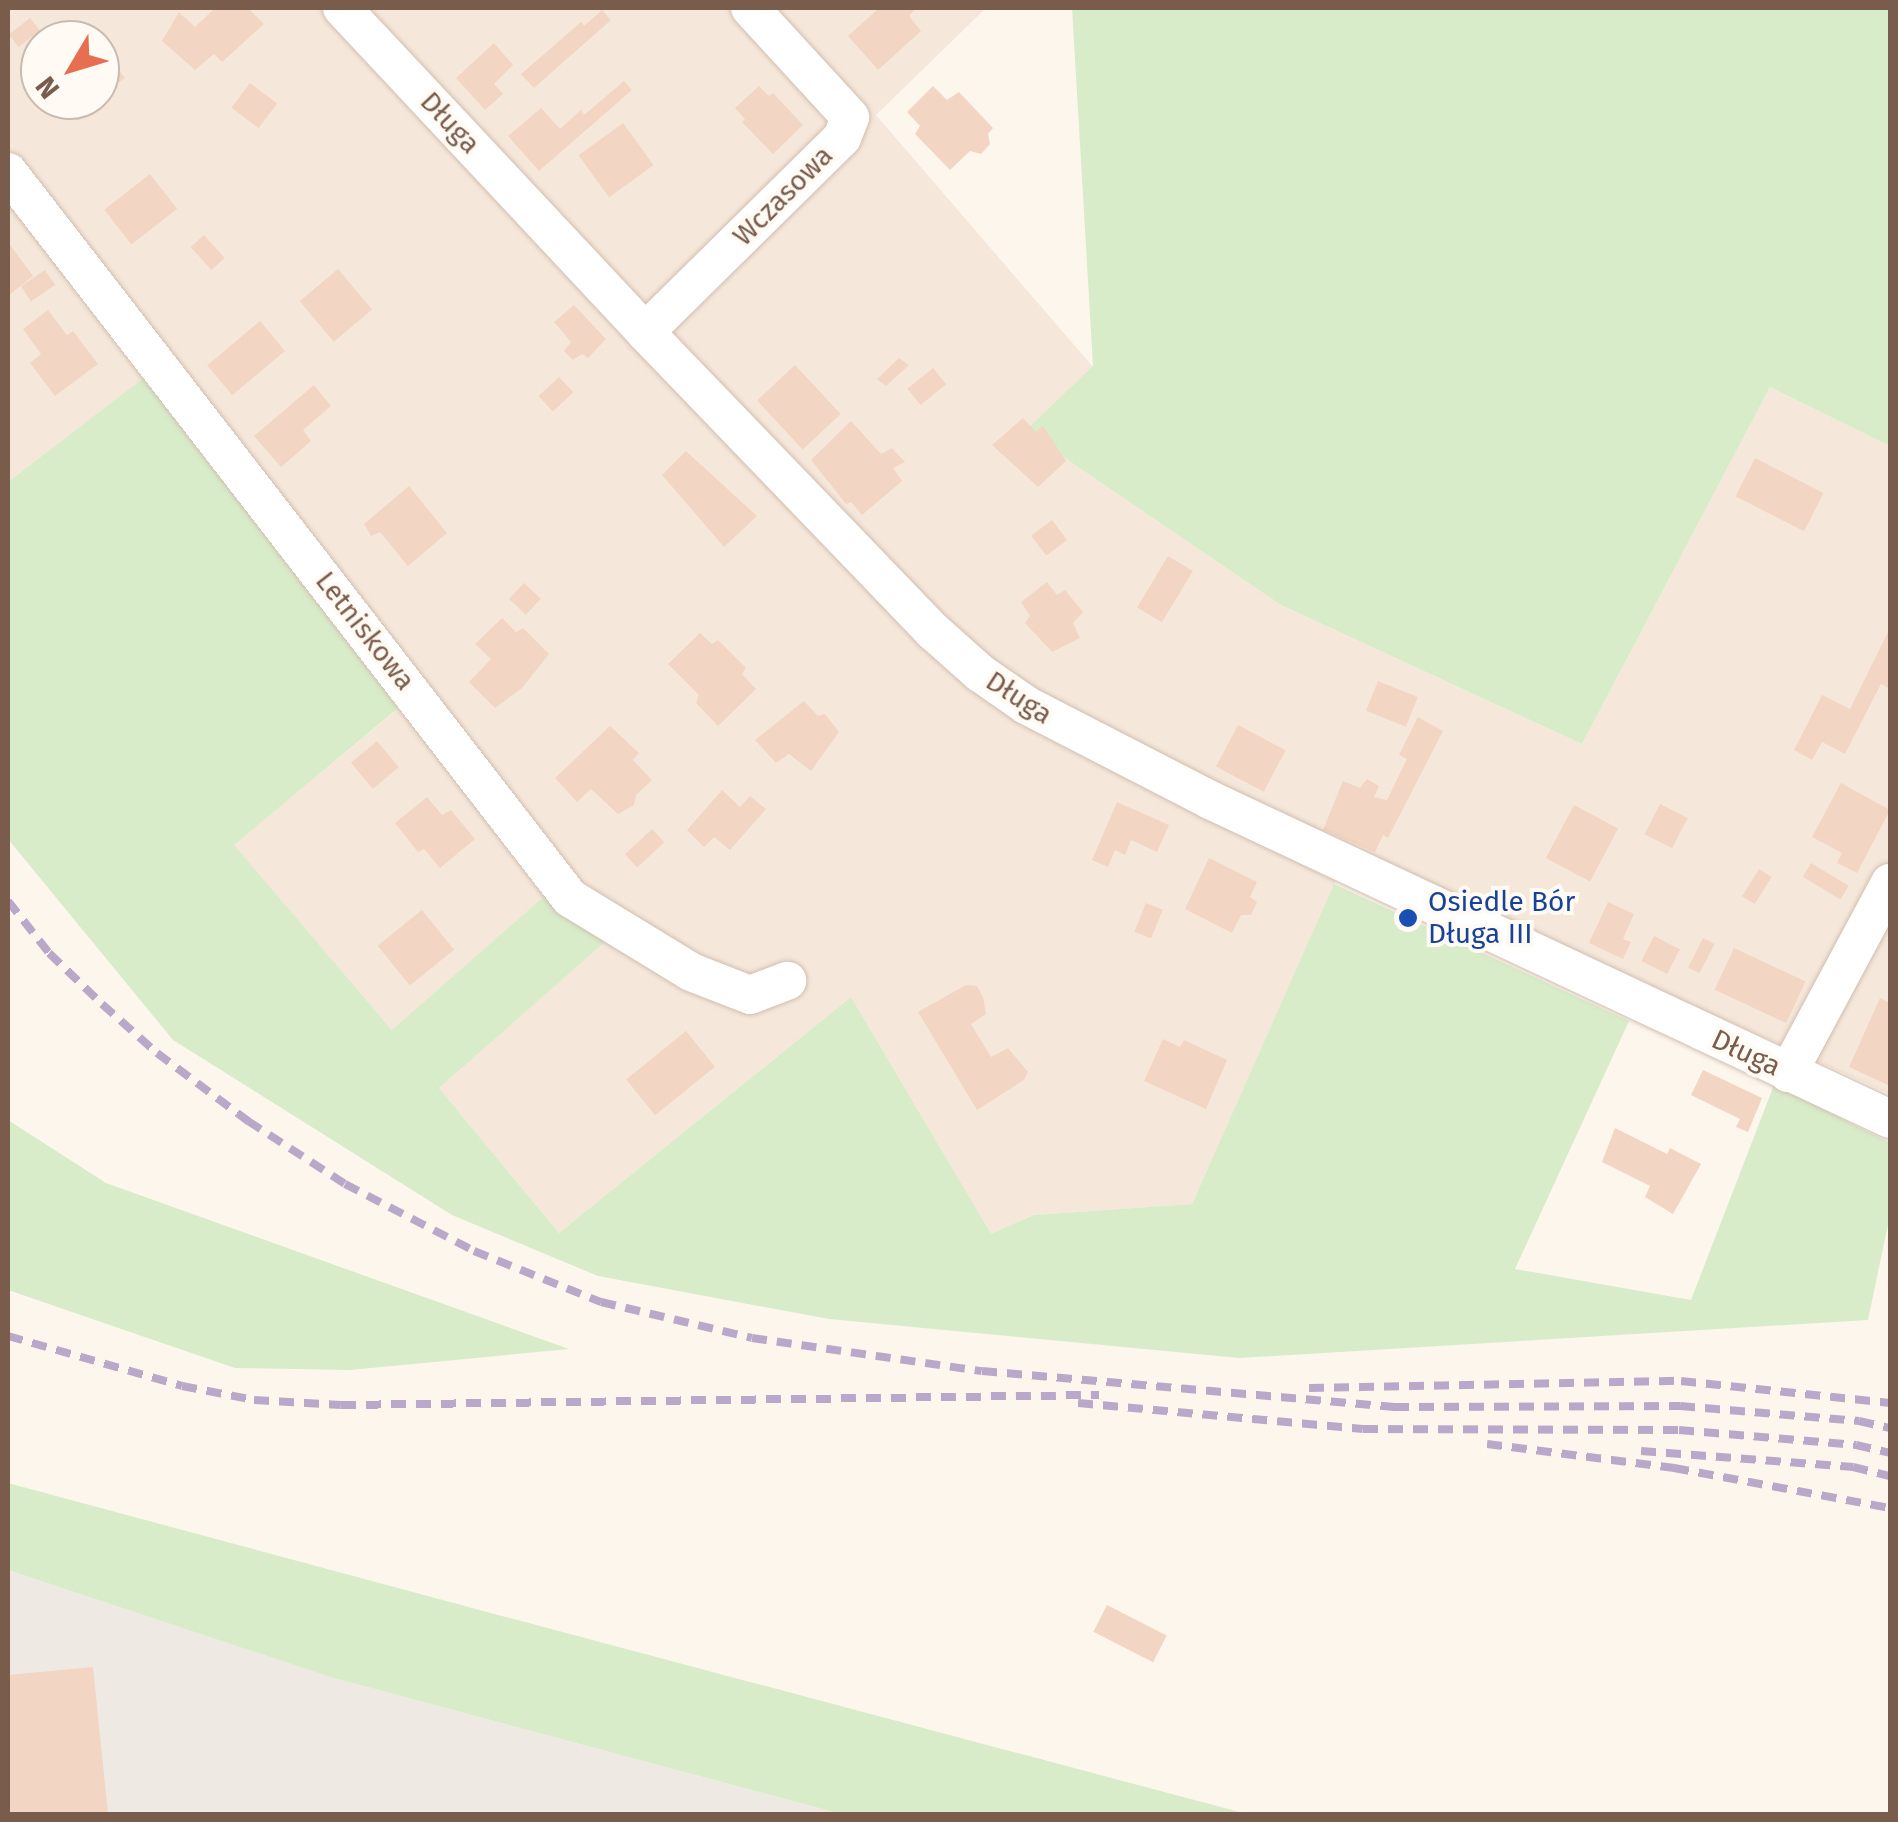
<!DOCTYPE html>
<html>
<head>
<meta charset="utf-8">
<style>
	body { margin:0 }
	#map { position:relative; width:1898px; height:1822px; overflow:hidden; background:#fdf6ec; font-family:"Fira Sans",sans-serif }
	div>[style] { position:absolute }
	.residential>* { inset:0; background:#f5e8da }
	.industrial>* { inset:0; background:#efe9e4 }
	.green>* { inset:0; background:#d8ecc9 }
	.building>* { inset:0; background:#f3d5c3; transform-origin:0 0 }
	.roads { filter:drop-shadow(0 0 2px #d1beb0) drop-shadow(0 0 2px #d1beb0) }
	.street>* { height:38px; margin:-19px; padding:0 19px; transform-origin:19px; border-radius:19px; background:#fff }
	.rail>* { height:8px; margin-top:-4px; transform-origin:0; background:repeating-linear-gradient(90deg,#b9a8c9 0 15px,transparent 0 25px) }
	.dots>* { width:28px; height:28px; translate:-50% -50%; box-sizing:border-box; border:5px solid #fffaf3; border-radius:50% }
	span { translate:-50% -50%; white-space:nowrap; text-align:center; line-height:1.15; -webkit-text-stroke:8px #fffaf3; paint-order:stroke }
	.street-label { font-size:28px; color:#7a5c4d }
	.transit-label { font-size:28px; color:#164399 }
	.left { translate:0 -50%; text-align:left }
	.frame { position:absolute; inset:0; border:10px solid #7a5c4d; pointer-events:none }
	.north { position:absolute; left:20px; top:20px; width:100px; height:100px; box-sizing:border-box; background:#fffaf3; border:2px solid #cabbb1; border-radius:50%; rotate:232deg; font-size:28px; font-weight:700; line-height:40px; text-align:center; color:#7a5c4d }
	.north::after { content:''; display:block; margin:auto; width:35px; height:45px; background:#e76f51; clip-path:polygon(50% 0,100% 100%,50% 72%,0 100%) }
</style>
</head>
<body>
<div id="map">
	<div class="residential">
		<i style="clip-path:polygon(evenodd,8px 8px,986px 8px,876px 115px,1093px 367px,1025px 431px,1281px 605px,1582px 744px,1770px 387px,1890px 446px,1890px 1094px,1349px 851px,1192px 1204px,1034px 1215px,991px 1235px,851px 997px,559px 1233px,439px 1088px,606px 940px,550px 891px,393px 1031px,233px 845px,426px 686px,167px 361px,8px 482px,8px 8px,40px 40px,100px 40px,100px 100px,40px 100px,40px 40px)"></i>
	</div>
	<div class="industrial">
		<i style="clip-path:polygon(8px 1570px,330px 1677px,841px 1814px,8px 1814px)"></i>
	</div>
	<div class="green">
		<i style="clip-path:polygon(1072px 8px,1890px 8px,1890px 446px,1770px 387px,1582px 744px,1281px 605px,1025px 431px,1093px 366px)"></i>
		<i style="clip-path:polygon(167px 360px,426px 685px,234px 845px,392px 1030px,550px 891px,607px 940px,439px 1088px,559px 1233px,851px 997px,991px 1234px,1034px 1215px,1192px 1204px,1334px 884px,1629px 1021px,1515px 1269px,1691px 1300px,1774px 1085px,1890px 1143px,1890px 1215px,1868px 1320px,1239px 1358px,829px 1319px,598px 1276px,452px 1215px,173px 1040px,8px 839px,8px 482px)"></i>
		<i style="clip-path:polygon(8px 1120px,106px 1183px,569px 1349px,350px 1370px,235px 1368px,8px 1290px)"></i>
		<i style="clip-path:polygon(8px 1483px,502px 1616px,1247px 1814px,841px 1814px,330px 1677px,8px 1570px)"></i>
	</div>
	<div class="building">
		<i style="clip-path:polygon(215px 8px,248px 8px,264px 24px,222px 62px,214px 54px,195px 70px,162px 41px,179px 12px,195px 27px)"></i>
		<i style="clip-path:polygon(879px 8px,916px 8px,909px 16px,921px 31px,878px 70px,848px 36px)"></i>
		<i style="clip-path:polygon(602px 10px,611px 20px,534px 88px,521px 74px,581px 22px,584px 26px)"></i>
		<i style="left:30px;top:18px;width:16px;height:27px;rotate:52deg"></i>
		<i style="clip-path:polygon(494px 43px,513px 65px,494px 84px,503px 94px,485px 110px,456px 78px)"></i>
		<i style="clip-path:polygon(109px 57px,125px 78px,100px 97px,100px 65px)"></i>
		<i style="clip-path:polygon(624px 81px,632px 90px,539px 171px,508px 136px,541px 108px,560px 129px,581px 110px,584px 115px)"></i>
		<i style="left:250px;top:83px;width:34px;height:31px;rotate:37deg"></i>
		<i style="clip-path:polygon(759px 86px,769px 96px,773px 93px,803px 125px,773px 154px,742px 122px,745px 119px,735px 108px)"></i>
		<i style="clip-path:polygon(933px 86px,947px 100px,959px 92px,993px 128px,988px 134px,990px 144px,981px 154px,970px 151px,950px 170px,915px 134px,920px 126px,907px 112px)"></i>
		<i style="clip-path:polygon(61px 100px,96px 100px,75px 117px)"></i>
		<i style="left:623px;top:123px;width:52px;height:55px;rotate:54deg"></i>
		<i style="left:150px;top:174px;width:44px;height:58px;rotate:52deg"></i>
		<i style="left:204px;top:235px;width:31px;height:18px;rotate:48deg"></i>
		<i style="clip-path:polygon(8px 242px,33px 276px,8px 296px)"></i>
		<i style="left:338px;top:269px;width:53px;height:50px;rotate:50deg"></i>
		<i style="left:45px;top:270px;width:18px;height:29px;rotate:56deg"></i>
		<i style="clip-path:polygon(574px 305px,606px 339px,588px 358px,582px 354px,573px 360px,564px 351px,571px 342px,554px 322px)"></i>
		<i style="clip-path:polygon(48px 310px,67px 335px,73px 331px,98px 364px,55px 396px,30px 363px,41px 354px,23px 329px)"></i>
		<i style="left:260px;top:321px;width:39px;height:69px;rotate:50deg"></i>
		<i style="clip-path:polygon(899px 358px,909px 365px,886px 386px,877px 379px)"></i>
		<i style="left:795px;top:365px;width:67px;height:52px;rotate:47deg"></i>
		<i style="left:933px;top:368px;width:21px;height:33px;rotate:51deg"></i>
		<i style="left:559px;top:377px;width:21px;height:28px;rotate:47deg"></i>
		<i style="clip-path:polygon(314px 385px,331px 406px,303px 430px,311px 441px,281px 467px,254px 436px)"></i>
		<i style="clip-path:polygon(1023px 418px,1036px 432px,1043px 426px,1066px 461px,1038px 487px,992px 445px)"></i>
		<i style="clip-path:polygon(851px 421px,881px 454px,892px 448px,905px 462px,893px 468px,902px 481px,862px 515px,851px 502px,846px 504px,811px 460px)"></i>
		<i style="clip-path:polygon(686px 451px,757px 516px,724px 547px,662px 475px)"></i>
		<i style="left:1755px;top:458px;width:77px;height:43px;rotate:27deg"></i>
		<i style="clip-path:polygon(409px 486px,447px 533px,408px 566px,380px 532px,371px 536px,364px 524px)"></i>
		<i style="left:1052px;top:520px;width:25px;height:26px;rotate:53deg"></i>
		<i style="left:1168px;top:556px;width:29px;height:60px;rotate:31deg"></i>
		<i style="clip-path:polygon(1047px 582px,1057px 595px,1065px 590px,1083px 612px,1073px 623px,1080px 638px,1052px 652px,1025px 623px,1030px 616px,1021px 602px)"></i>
		<i style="left:524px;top:583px;width:23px;height:22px;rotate:43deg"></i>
		<i style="clip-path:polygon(502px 618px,516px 632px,523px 628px,549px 654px,522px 688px,495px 708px,469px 682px,491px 659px,475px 644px)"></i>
		<i style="clip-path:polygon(1890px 628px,1890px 689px,1881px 684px,1845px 754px,1822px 742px,1812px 760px,1794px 750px,1822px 695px,1850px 709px)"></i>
		<i style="clip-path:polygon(700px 633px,712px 644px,718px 640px,746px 668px,742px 674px,756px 689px,718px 726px,696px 703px,699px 695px,668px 664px)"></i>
		<i style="left:1378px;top:681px;width:43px;height:32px;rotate:22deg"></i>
		<i style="clip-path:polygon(804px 701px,818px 716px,825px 714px,839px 732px,811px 771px,789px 754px,776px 763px,755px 740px)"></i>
		<i style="clip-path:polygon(1418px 717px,1443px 731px,1388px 838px,1383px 835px,1375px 852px,1323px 830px,1343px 781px,1360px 788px,1367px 779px,1379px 786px,1374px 797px,1387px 800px,1407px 759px,1399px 755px)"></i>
		<i style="left:1238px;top:725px;width:54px;height:47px;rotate:28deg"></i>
		<i style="clip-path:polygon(610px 726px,639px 753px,633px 760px,652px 780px,636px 795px,634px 805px,618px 814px,591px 789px,577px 802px,555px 778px)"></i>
		<i style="left:377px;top:741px;width:34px;height:34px;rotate:50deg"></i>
		<i style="clip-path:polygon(1841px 783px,1890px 810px,1857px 873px,1837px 863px,1842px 853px,1812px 837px)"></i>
		<i style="clip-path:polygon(722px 790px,740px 807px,750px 796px,766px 809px,730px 850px,714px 837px,704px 847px,687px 830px)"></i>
		<i style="clip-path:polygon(427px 797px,442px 815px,451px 810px,475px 839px,440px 868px,424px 849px,418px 852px,395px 823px)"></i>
		<i style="clip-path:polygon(1117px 802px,1169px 825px,1157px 852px,1131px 840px,1125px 855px,1115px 850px,1108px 867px,1092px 860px)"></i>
		<i style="left:1660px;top:804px;width:31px;height:34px;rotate:27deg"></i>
		<i style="left:1574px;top:805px;width:50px;height:60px;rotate:28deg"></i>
		<i style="left:652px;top:829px;width:18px;height:37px;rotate:47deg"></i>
		<i style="clip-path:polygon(1209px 858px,1257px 882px,1250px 897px,1257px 902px,1251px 915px,1241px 915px,1232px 933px,1185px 909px)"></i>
		<i style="left:1811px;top:863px;width:44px;height:16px;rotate:31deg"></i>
		<i style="left:1759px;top:869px;width:15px;height:32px;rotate:32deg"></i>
		<i style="clip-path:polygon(1608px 902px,1634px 914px,1623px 939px,1631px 942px,1623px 959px,1589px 943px)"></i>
		<i style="left:1146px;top:903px;width:18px;height:31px;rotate:22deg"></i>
		<i style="left:422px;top:910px;width:51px;height:57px;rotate:51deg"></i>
		<i style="left:1654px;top:936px;width:29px;height:28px;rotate:27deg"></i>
		<i style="left:1703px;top:938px;width:13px;height:33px;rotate:27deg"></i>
		<i style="left:1734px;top:948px;width:79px;height:46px;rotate:25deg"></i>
		<i style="clip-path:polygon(966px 985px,977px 986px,983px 997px,986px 1014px,971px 1024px,991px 1057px,1008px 1048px,1028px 1072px,1024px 1080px,977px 1110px,918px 1012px)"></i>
		<i style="clip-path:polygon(1880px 998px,1890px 1003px,1890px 1086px,1849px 1067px)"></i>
		<i style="left:686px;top:1031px;width:46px;height:77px;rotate:51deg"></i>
		<i style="clip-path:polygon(1163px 1039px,1180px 1047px,1184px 1040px,1227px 1060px,1206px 1109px,1144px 1081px)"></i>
		<i style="clip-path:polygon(1703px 1070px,1762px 1098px,1748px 1132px,1736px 1127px,1740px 1119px,1691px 1095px)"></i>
		<i style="clip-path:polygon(1615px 1128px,1667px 1154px,1670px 1148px,1701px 1164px,1673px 1214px,1645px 1197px,1650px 1186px,1602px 1162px)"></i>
		<i style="left:1107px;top:1605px;width:67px;height:30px;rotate:27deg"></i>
		<i style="clip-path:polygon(93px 1667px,108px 1814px,8px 1814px,8px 1675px)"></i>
	</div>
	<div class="roads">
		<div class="street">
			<i style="left:342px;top:8px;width:444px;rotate:46.9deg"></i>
			<i style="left:645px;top:332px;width:417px;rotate:46.1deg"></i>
			<i style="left:934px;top:632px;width:62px;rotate:41.7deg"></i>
			<i style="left:980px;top:673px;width:56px;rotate:34.8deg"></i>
			<i style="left:1026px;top:705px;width:205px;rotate:27.3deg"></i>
			<i style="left:1208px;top:799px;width:753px;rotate:25.14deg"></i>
			<i style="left:8px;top:172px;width:918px;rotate:52.26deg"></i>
			<i style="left:570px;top:898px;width:142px;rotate:31.4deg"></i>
			<i style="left:691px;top:972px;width:63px;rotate:21.3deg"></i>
			<i style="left:750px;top:995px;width:40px;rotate:-21deg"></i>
			<i style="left:645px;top:332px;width:276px;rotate:-44.6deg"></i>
			<i style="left:842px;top:138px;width:22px;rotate:-69deg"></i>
			<i style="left:850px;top:117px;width:148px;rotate:-132.5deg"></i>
			<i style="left:1788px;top:1073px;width:216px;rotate:-61.8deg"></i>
		</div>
	</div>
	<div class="rail">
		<i style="left:8px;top:901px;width:66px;rotate:51.7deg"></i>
		<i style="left:49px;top:953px;width:74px;rotate:43.9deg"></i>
		<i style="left:102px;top:1004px;width:74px;rotate:41.7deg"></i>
		<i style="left:157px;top:1053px;width:114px;rotate:36.8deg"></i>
		<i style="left:248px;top:1121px;width:116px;rotate:33deg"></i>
		<i style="left:345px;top:1184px;width:145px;rotate:27.4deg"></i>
		<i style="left:474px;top:1251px;width:137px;rotate:21.9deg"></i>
		<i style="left:601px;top:1302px;width:155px;rotate:13.4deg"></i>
		<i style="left:752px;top:1338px;width:232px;rotate:8.2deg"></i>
		<i style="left:982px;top:1371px;width:414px;rotate:5deg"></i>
		<i style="left:1394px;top:1407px;width:286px;rotate:-0.2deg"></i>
		<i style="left:1680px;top:1406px;width:180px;rotate:4.8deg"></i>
		<i style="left:1859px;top:1421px;width:32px;rotate:13deg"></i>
		<i style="left:8px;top:1336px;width:181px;rotate:16deg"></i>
		<i style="left:182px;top:1386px;width:73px;rotate:11deg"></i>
		<i style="left:254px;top:1400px;width:87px;rotate:3.3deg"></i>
		<i style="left:341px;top:1405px;width:758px;rotate:-0.76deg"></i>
		<i style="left:1309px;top:1388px;width:372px;rotate:-1.1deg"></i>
		<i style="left:1681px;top:1381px;width:210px;rotate:6deg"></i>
		<i style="left:1078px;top:1403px;width:286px;rotate:5.2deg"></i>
		<i style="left:1363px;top:1429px;width:316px;rotate:0.2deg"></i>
		<i style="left:1679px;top:1430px;width:178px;rotate:4.8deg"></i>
		<i style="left:1856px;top:1445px;width:35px;rotate:13deg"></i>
		<i style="left:1487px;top:1444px;width:189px;rotate:7.3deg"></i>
		<i style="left:1674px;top:1468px;width:220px;rotate:10.5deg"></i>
		<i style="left:1641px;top:1451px;width:213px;rotate:4.3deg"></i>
		<i style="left:1853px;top:1467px;width:38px;rotate:14deg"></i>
	</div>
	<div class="dots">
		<i style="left:1408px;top:918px;background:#1a4fb4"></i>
	</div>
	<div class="street-label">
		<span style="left:450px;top:123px;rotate:47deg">Długa</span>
		<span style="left:783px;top:196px;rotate:-45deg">Wczasowa</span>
		<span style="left:365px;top:631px;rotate:52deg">Letniskowa</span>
		<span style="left:1019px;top:698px;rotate:33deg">Długa</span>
		<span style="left:1746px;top:1053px;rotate:25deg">Długa</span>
	</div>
	<div class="transit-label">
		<span class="left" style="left:1428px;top:918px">Osiedle Bór<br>Długa III</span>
	</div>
	<div class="frame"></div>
	<div class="north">N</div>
</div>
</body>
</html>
